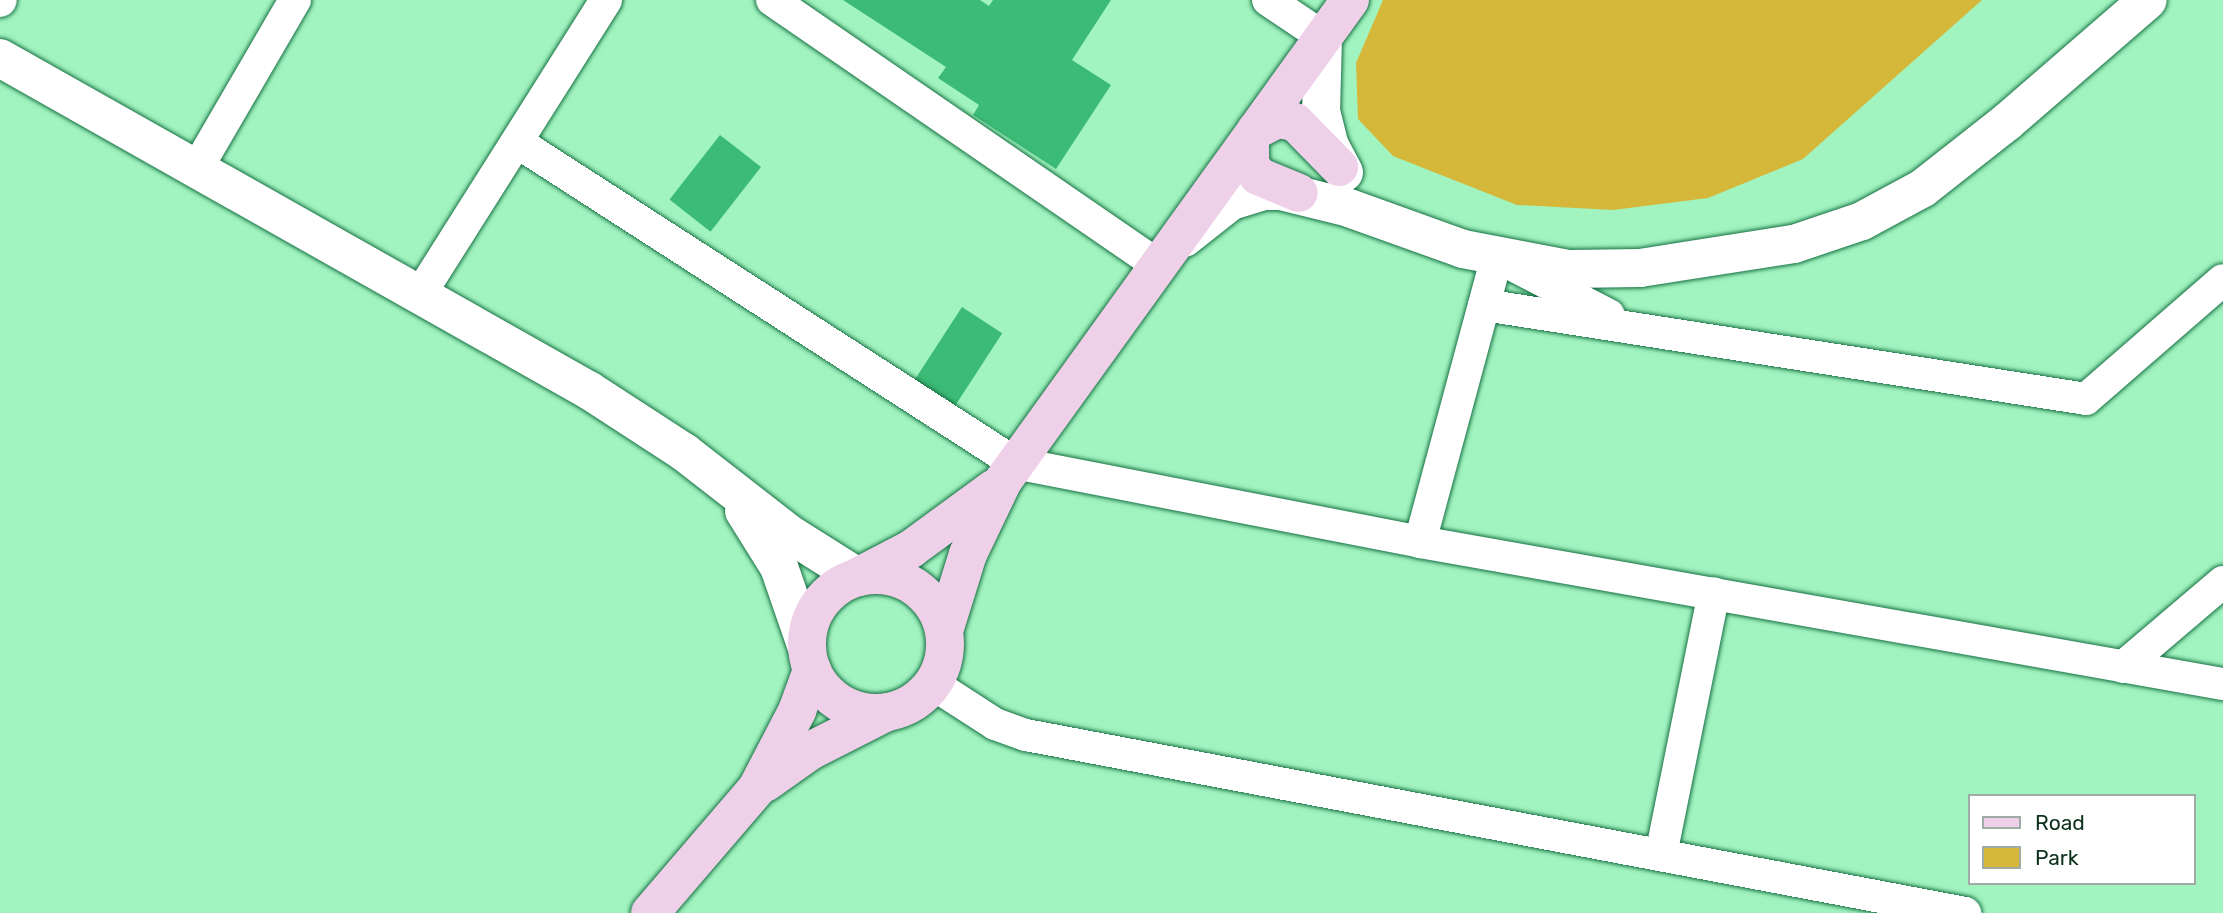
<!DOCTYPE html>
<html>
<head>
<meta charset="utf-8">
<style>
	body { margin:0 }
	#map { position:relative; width:2223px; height:913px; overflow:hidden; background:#a1f4bf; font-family:Rubik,sans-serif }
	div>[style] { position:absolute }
	.green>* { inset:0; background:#d5b83a }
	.building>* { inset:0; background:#3cbb77; transform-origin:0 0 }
	.roads { filter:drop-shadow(0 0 2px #177144) drop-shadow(0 0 2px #177144) }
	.minor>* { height:32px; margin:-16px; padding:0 16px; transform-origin:16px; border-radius:16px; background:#fff }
	.tertiary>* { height:38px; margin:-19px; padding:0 19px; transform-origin:19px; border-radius:19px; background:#fff }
	.secondary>* { height:38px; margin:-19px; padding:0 19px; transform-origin:19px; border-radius:19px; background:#efd0e9 }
	.secondary>.ring { margin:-19px; padding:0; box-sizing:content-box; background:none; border:38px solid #efd0e9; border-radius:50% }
	span { translate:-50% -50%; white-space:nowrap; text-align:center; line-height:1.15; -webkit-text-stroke:5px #fff; paint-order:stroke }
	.legend { position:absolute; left:1968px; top:794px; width:228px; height:91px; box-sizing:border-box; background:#fff; border:2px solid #9eaca5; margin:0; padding:9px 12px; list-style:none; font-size:21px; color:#0d301d }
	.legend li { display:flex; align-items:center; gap:14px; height:35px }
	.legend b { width:35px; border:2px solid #9eaca5 }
</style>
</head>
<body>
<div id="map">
	<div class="green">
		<i style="clip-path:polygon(1383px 0,1982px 0,1803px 159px,1708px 198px,1613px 210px,1517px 205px,1393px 156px,1358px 119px,1356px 63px)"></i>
	</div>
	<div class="building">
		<i style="clip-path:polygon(843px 0,980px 0,989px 6px,993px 0,1111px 0,1072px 60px,1111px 85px,1056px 169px,973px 115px,979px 105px,938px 78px,946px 67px)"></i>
		<i style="left:720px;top:135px;width:52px;height:82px;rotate:38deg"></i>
		<i style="left:962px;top:307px;width:48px;height:88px;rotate:33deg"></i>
	</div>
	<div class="roads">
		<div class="minor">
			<i style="left:772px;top:0;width:468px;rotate:34.5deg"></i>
			<i style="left:1268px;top:0;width:66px;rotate:33.9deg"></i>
			<i style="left:0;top:1px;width:1px;rotate:-45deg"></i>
			<i style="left:517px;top:142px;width:592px;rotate:32.8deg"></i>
			<i style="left:1015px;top:463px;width:413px;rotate:11deg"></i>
			<i style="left:1420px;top:542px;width:815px;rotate:10.03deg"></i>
			<i style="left:196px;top:170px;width:197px;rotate:-59.8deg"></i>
			<i style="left:419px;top:296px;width:350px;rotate:-57.7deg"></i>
			<i style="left:1484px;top:305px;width:609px;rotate:8.87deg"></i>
			<i style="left:2086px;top:399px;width:181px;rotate:-41deg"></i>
			<i style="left:1420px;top:542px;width:295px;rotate:-74.9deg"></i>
			<i style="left:1497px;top:257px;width:126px;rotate:27.4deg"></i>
			<i style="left:2123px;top:667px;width:131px;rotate:-40.4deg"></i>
			<i style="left:933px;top:684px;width:74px;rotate:32.8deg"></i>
			<i style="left:995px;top:724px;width:33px;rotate:20deg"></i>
			<i style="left:1026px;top:735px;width:956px;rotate:10.73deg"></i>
			<i style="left:1661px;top:855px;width:267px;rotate:-78.6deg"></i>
		</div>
		<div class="tertiary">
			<i style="left:1323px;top:37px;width:74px;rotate:91.5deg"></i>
			<i style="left:1321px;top:111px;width:36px;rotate:76deg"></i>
			<i style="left:1330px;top:146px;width:30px;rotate:62deg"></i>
			<i style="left:0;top:58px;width:677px;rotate:29.44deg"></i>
			<i style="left:590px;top:391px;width:112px;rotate:33deg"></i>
			<i style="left:684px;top:452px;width:132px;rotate:37.9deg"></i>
			<i style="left:788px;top:533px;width:83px;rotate:32.2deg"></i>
			<i style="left:1184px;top:238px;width:60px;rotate:-38.2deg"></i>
			<i style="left:1231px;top:201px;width:34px;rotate:-17deg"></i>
			<i style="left:1263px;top:191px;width:18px"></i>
			<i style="left:1281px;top:191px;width:70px;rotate:14deg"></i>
			<i style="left:1349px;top:208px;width:121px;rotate:19.8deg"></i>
			<i style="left:1463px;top:249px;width:108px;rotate:10.7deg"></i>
			<i style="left:1569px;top:269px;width:71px;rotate:-0.8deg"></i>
			<i style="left:1640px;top:268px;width:156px;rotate:-8.9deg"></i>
			<i style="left:1794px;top:244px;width:72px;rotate:-18.7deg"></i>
			<i style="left:1862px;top:221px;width:69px;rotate:-28.4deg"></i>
			<i style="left:1923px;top:188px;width:107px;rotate:-38.2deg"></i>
			<i style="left:2007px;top:122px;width:186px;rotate:-40.9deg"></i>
			<i style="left:744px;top:511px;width:66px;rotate:58deg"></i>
			<i style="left:779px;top:567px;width:86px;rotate:70.9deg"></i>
		</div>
		<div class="secondary">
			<i style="left:1256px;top:130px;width:25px;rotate:-27deg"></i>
			<i style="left:1278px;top:119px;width:17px;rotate:10deg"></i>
			<i style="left:1295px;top:122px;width:63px;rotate:45.6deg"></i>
			<i style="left:1250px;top:140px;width:24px;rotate:90deg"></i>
			<i style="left:1250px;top:164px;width:14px;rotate:56deg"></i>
			<i style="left:1258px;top:176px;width:44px;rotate:22.5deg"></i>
			<i class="ring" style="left:807px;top:575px;width:100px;height:100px"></i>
			<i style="left:859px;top:576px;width:59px;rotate:-27.4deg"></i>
			<i style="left:911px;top:549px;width:102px;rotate:-36.2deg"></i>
			<i style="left:944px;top:631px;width:81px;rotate:-72.7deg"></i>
			<i style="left:968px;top:554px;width:81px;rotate:-64.4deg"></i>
			<i style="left:1003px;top:481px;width:593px;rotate:-54.19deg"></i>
			<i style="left:765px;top:783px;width:55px;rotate:-35.4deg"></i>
			<i style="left:810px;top:751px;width:86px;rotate:-26.9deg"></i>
			<i style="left:650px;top:913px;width:165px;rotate:-49.4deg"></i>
			<i style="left:757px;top:788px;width:87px;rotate:-62.5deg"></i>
			<i style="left:797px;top:711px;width:44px;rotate:-69.9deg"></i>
		</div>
	</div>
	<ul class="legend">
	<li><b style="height:9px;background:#efd0e9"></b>Road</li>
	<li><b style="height:19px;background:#d5b83a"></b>Park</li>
	</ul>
</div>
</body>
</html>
